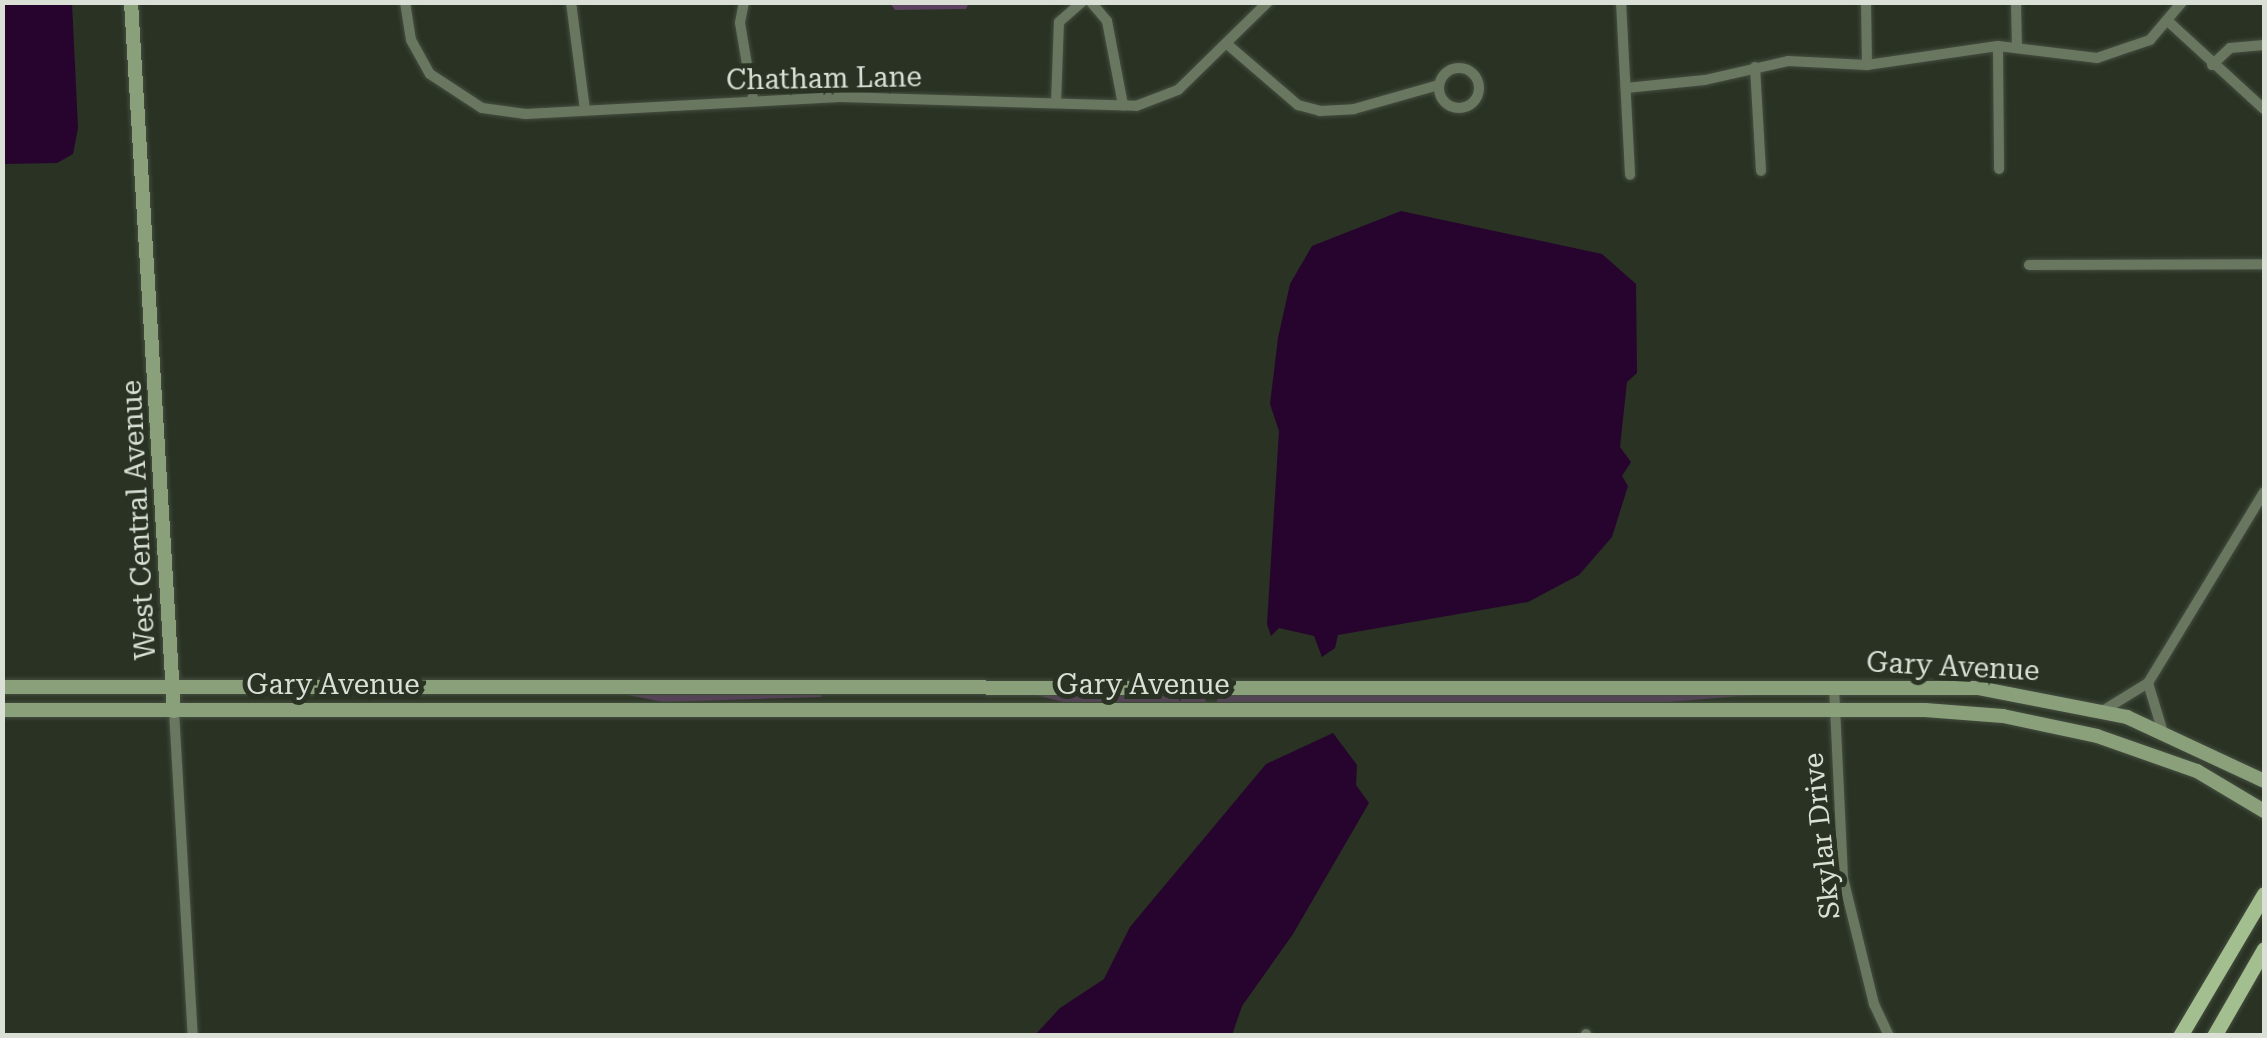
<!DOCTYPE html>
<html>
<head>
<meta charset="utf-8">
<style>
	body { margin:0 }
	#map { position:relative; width:2267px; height:1038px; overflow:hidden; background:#293223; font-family:"Roboto Serif",serif }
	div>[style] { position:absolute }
	.green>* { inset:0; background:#5b4060 }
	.water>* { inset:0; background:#26042e }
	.roads { filter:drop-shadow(0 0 2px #454e40) drop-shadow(0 0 2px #454e40) }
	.street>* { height:10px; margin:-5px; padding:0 5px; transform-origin:5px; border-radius:5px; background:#697760 }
	.street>.ring { margin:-5px; padding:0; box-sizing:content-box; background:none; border:10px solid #697760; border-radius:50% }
	.secondary>* { height:14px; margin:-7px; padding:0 7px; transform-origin:7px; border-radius:7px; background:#8aa07b }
	.primary>* { height:15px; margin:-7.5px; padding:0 7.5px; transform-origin:7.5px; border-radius:7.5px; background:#a3bf8f }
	span { translate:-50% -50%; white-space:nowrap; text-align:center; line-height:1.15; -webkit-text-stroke:10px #293223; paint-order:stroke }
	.street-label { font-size:28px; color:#dae0d6 }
	.frame { position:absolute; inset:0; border:5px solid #dae0d6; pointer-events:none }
</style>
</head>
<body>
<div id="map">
	<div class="green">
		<i style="clip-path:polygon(890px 3px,969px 3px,966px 9px,895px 10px)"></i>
		<i style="clip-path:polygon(1765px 694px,1668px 702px,1217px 702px,1217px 695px,1225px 695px)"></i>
		<i style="clip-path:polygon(628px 695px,821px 695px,821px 697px,663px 702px)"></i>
		<i style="clip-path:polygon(1036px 695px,1205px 695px,1206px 702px,1063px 702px)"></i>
	</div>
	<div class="water">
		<i style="clip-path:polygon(3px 2px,72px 3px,78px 128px,73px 154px,57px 163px,3px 164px)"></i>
		<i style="clip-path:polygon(1401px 211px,1602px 254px,1636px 284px,1637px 373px,1627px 382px,1620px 447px,1631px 462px,1622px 476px,1628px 486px,1612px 537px,1579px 575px,1528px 602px,1338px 635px,1335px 648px,1322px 657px,1314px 636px,1279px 628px,1271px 636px,1267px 624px,1279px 431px,1270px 404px,1278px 338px,1290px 284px,1312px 246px)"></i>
		<i style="clip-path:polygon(1333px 733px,1357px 765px,1356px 785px,1369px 803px,1293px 934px,1242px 1006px,1232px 1035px,1035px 1035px,1060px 1008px,1104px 979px,1130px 927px,1266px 764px)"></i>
	</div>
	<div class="roads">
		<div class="street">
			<i style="left:405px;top:2px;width:38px;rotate:81deg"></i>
			<i style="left:411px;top:40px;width:39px;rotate:61deg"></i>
			<i style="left:430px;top:74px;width:62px;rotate:33.2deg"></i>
			<i style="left:482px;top:108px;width:44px;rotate:7.8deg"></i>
			<i style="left:526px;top:114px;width:314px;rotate:-3.1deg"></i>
			<i style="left:840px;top:97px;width:296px;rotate:1.7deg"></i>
			<i style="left:1136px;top:106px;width:45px;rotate:-20.9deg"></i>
			<i style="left:1178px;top:90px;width:126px;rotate:-44.4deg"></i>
			<i style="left:571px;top:2px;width:109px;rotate:82.6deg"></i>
			<i style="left:744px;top:2px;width:21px;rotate:101deg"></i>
			<i style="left:740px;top:23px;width:78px;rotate:80.4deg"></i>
			<i style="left:1091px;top:2px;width:25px;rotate:50deg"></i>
			<i style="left:1107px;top:21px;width:86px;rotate:79.2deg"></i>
			<i style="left:1621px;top:2px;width:173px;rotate:87deg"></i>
			<i style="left:1866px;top:2px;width:63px;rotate:89.1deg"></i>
			<i style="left:2016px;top:2px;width:46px;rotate:88.8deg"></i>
			<i style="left:2170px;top:23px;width:127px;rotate:42.5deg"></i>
			<i style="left:1227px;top:44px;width:94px;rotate:40.7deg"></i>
			<i style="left:1298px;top:105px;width:23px;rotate:15deg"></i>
			<i style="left:1320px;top:111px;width:34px;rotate:-3deg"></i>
			<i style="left:1354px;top:109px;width:88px;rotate:-15.8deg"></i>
			<i style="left:1998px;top:46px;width:123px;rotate:89.5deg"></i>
			<i style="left:2212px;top:65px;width:25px;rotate:-43deg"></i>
			<i style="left:2230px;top:48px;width:34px;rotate:-5deg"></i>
			<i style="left:1755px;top:67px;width:104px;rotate:86.7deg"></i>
			<i class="ring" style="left:1439px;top:68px;width:30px;height:30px"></i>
			<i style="left:1626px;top:88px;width:79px;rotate:-5.8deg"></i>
			<i style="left:1705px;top:80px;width:85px;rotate:-12.9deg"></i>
			<i style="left:1788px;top:61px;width:79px;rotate:2.9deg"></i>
			<i style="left:1867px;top:65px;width:132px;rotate:-8.3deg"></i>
			<i style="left:1998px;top:46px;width:100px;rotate:6.9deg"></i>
			<i style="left:2097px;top:58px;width:56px;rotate:-18.8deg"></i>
			<i style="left:2150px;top:40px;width:50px;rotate:-49.9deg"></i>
			<i style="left:1056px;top:103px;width:81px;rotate:-87.9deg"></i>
			<i style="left:1059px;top:22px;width:30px;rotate:-41deg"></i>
			<i style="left:2029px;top:265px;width:235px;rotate:-0.2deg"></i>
			<i style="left:2148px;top:683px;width:48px;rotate:73.1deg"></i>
			<i style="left:1834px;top:686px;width:192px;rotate:87.3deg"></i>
			<i style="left:1843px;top:878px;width:130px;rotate:76.2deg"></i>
			<i style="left:1874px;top:1004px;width:35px;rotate:65deg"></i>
			<i style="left:2104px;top:710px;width:52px;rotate:-31.5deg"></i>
			<i style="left:2148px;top:683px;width:223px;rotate:-58.7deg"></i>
			<i style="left:174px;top:711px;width:326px;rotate:86.7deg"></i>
			<i style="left:1586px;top:1036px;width:2px;rotate:-90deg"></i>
		</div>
		<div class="secondary">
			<i style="left:131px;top:2px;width:710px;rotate:86.53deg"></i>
			<i style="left:2px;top:687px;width:1976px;rotate:0.03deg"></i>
			<i style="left:1978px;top:688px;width:152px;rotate:11deg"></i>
			<i style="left:2127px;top:717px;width:151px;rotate:25deg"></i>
			<i style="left:2px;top:710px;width:1923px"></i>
			<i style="left:1925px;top:710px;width:78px;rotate:4.4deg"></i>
			<i style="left:2003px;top:716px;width:96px;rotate:12deg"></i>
			<i style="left:2097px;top:736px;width:106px;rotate:19.3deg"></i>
			<i style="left:2197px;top:771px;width:78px;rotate:30.8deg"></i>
		</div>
		<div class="primary">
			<i style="left:2180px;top:1036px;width:165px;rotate:-59.4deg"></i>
			<i style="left:2214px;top:1036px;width:100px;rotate:-60.1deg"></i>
		</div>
	</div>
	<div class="street-label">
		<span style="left:824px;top:79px;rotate:-1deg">Chatham Lane</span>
		<span style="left:139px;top:520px;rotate:-93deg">West Central Avenue</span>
		<span style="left:1953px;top:667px;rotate:3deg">Gary Avenue</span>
		<span style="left:333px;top:685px">Gary Avenue</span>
		<span style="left:1143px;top:685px">Gary Avenue</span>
		<span style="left:1822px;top:836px;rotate:-96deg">Skylar Drive</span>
	</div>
	<div class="frame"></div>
</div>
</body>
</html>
